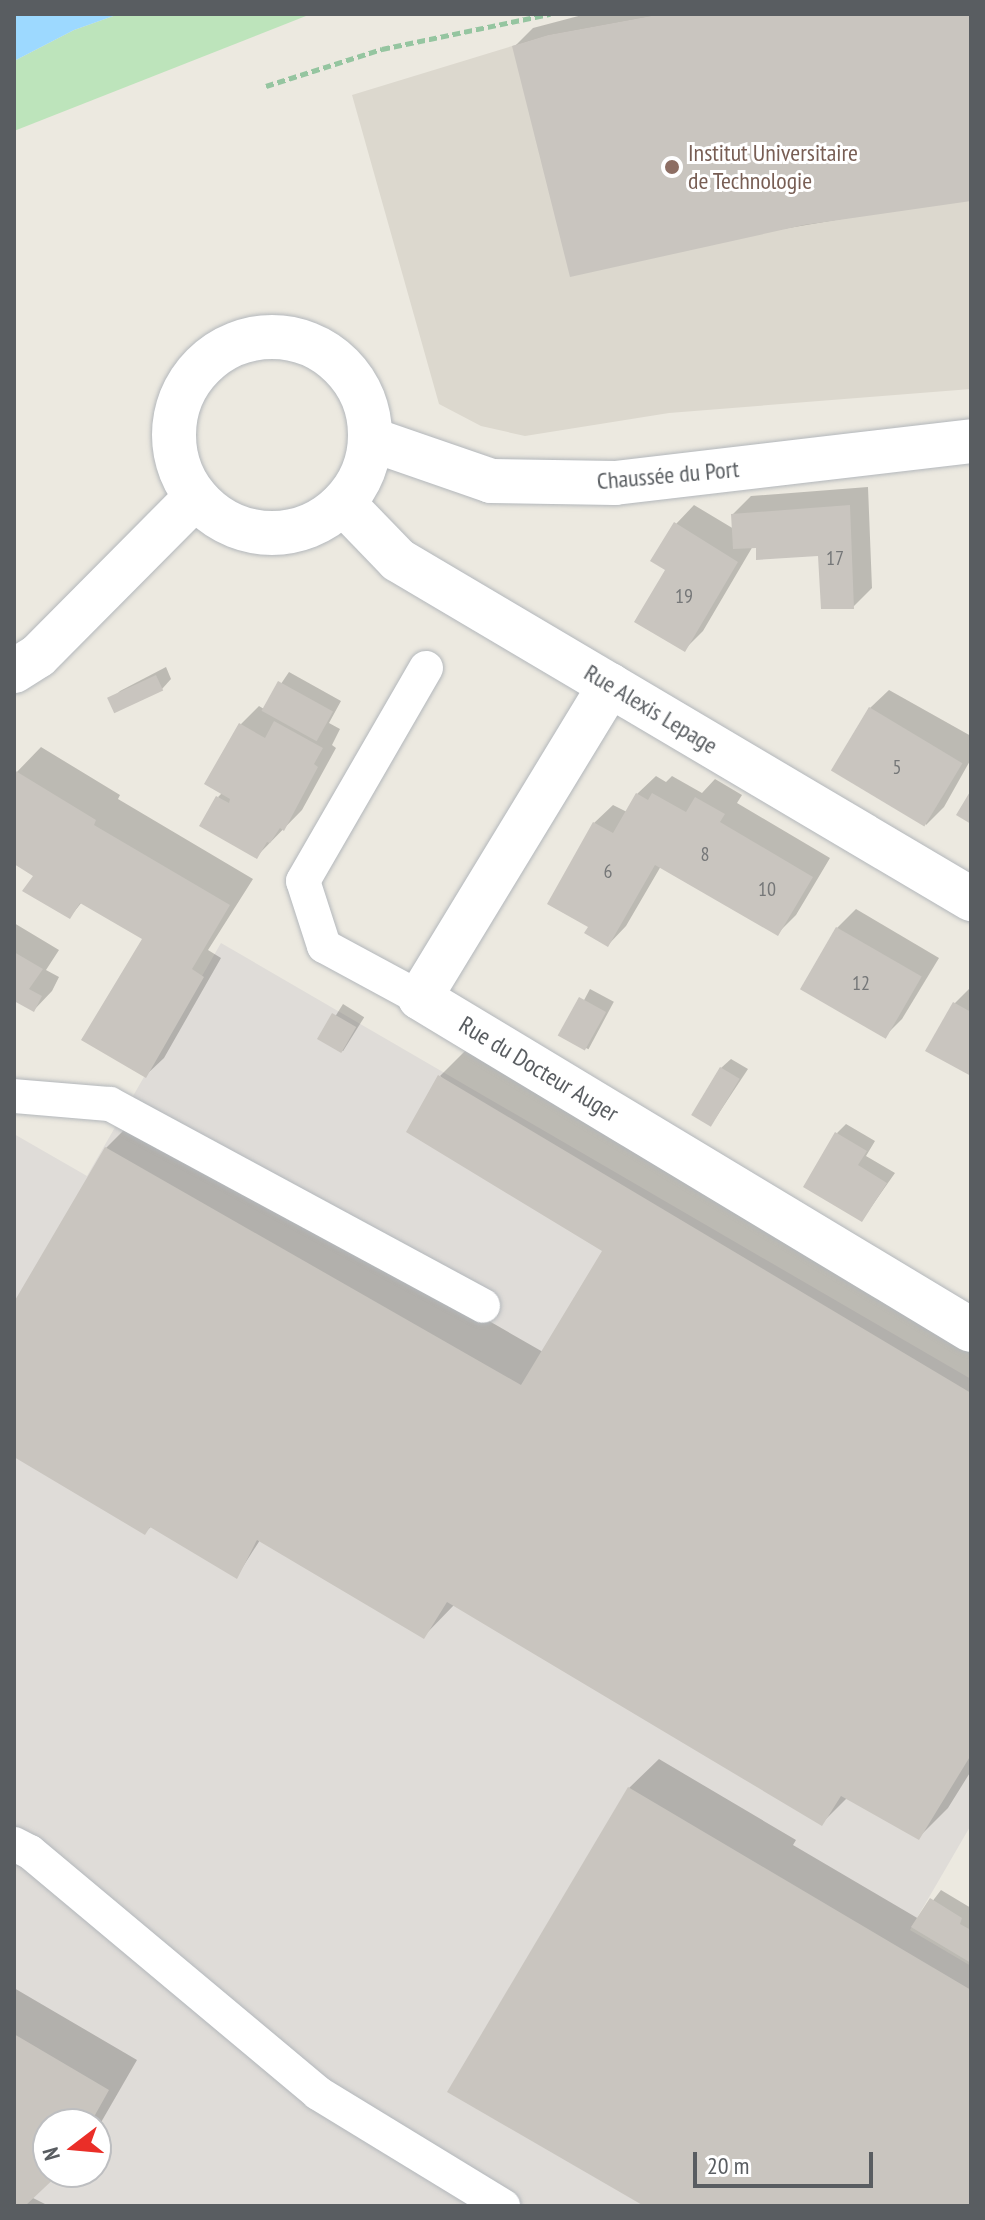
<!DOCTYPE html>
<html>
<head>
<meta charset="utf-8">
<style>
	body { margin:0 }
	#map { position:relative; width:985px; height:2220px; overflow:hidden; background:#ece9e0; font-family:"PT Sans Narrow",sans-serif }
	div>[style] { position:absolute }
	.industrial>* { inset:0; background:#dfdcd8 }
	.education>* { inset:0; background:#dcd8ce }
	.green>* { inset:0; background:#bde4bb }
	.water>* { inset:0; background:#9dd9ff }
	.shadow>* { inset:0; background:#0003; transform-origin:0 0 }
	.building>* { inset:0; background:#c9c5bf; transform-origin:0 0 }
	.path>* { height:5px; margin-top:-2.5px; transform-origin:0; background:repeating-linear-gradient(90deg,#95c5a0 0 8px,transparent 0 12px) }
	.roads { filter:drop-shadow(0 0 2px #b3b7bb) drop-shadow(0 0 2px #b3b7bb) }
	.lane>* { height:34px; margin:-17px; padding:0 17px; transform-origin:17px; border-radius:17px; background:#fff }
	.street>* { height:44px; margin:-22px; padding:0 22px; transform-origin:22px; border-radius:22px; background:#fff }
	.street>.ring { margin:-22px; padding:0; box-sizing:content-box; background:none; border:44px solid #fff; border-radius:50% }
	.dots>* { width:22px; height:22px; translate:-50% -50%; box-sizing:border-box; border:4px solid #fff; border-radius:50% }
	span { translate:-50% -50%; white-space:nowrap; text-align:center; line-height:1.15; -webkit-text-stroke:6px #fff; paint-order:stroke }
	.number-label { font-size:20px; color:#757778 }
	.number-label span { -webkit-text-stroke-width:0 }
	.education-label { font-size:24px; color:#785e54 }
	.left { translate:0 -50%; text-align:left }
	.street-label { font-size:24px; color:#595d61 }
	.frame { position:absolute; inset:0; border:16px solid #595d61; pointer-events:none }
	.north { position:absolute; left:32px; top:2108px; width:80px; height:80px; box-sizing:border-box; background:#fff; border:2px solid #bdbec0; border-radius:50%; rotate:254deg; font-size:22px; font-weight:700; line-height:32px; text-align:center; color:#595d61 }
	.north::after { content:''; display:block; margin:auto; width:28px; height:36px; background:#ea2e28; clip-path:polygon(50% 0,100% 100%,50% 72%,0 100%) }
	.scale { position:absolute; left:693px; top:2152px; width:180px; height:36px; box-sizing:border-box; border:4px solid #595d61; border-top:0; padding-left:10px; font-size:24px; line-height:28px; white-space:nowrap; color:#595d61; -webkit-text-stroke:6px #fff; paint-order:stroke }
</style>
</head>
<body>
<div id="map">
	<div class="industrial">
		<i style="clip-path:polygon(evenodd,221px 943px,971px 1379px,971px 1825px,910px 1930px,971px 1966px,971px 2206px,14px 2206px,14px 1134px,87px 1176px,221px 943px,48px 2124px,96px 2124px,96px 2172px,48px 2172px,48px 2124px)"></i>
	</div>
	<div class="education">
		<i style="clip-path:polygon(662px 14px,971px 14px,971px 389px,669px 413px,525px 436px,481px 426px,439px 404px,352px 95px,548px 35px)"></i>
	</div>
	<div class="green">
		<i style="clip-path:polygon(119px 14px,311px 14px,14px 131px,14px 61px,74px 30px)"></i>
	</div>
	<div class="water">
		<i style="clip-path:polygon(14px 14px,119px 14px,74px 30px,14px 61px)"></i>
	</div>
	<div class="shadow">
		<i style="clip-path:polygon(586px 14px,971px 14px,971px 200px,924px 205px,717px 240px,515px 46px,533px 28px)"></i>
		<i style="clip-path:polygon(868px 487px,872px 588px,853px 607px,820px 554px,753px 546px,703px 631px,685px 649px,668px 570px,676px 524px,694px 505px,734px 529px,733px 514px,751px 496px)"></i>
		<i style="clip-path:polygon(166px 667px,171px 679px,162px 689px,111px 700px,120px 691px)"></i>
		<i style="clip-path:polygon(289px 672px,341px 701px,329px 723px,340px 729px,332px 745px,336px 748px,302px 810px,257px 856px,218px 797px,223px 792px,241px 724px,259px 706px,264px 709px)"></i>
		<i style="clip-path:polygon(889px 690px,971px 736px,971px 759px,944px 807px,926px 825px,870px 708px)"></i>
		<i style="clip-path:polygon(41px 747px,120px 795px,118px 799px,253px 879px,208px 950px,221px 958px,164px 1058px,145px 1076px,145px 939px,82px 902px,70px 917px,35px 877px,14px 861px,14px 775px)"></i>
		<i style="clip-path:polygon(656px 776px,666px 782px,672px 776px,702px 793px,715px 779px,742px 795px,737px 803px,830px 858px,796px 915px,778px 933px,661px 866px,626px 926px,608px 945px,590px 926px,594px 823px,613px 805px,627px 812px,637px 794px)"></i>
		<i style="clip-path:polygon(856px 909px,939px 958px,902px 1019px,884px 1037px,803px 989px,837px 928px)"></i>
		<i style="clip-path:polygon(14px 923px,59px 950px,46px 970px,59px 977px,52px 991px,34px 1010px,14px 998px)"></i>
		<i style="clip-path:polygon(971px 987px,971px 1074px,954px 1004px)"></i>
		<i style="left:590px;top:989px;width:27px;height:54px;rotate:28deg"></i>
		<i style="left:343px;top:1004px;width:25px;height:40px;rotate:32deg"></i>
		<i style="clip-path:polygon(469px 1047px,971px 1347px,971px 1771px,948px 1808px,919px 1837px,848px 1797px,822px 1823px,455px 1604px,424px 1636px,260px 1540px,237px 1576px,152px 1526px,145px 1532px,14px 1455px,14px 1304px,106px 1148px,136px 1118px,543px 1352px,605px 1250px,440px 1076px)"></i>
		<i style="clip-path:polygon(731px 1059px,748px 1069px,711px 1125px,721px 1068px)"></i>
		<i style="clip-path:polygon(846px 1124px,875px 1141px,866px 1156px,895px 1173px,862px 1220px,837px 1133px)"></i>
		<i style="clip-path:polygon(659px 1759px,796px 1840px,793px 1845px,919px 1919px,941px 1890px,971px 1908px,971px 2206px,648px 2206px,629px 1788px)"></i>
		<i style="clip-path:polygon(14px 1988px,137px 2060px,96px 2131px,96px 2124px,48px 2124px,48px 2172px,58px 2172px,31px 2197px,49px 2206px,14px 2206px)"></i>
	</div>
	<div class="building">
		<i style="clip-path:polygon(662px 14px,971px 14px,971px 201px,804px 225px,570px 277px,512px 46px,548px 35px)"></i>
		<i style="clip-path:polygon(850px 505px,854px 609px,821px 609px,818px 556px,756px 560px,756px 548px,733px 549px,731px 514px)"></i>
		<i style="clip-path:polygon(674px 522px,738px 562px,685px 652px,634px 622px,665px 570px,650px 561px)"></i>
		<i style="left:156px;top:675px;width:17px;height:54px;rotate:65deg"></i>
		<i style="left:278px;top:681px;width:63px;height:34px;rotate:29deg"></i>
		<i style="left:869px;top:707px;width:109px;height:74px;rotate:31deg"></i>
		<i style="clip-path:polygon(274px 721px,323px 748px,314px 764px,318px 767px,284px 831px,280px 828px,270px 843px,267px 842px,257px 859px,199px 826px,216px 796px,229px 803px,230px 799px,204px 784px,239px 723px,265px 738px)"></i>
		<i style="clip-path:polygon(14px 770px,96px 820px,94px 825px,230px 905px,192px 969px,204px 977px,146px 1078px,81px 1040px,142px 939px,80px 903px,70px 919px,22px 891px,33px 876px,14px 864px)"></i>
		<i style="clip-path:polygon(971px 790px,971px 824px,956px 815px)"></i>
		<i style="clip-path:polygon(636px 793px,648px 800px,652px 793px,686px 812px,695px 797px,725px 814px,720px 822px,813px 877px,778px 936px,655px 865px,608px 947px,584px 933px,588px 927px,547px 904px,593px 822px,613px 833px)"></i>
		<i style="left:836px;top:927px;width:99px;height:72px;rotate:30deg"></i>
		<i style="clip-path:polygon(14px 952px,43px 969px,29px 989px,42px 996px,34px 1012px,14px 1001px)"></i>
		<i style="left:579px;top:997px;width:31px;height:44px;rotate:29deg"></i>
		<i style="clip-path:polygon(953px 1002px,971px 1012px,971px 1076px,925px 1051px)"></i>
		<i style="left:332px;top:1013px;width:28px;height:30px;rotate:30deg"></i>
		<i style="left:720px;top:1067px;width:23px;height:56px;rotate:31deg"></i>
		<i style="clip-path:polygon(438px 1075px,971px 1393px,971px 1755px,919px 1840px,841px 1796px,822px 1826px,447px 1602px,424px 1639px,257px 1540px,237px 1579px,150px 1527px,145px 1535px,14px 1457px,14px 1302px,105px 1147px,521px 1385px,602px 1251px,406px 1132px)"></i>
		<i style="clip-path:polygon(835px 1132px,867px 1151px,858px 1165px,887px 1183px,862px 1222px,803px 1187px)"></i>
		<i style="clip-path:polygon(628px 1787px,971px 1990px,971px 2206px,644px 2206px,447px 2092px)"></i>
		<i style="clip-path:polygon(930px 1898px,962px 1918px,960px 1924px,971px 1930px,971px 1963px,911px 1927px)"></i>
		<i style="clip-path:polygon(14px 2034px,109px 2090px,90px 2124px,48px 2124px,48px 2172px,61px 2172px,25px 2206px,14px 2206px)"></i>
	</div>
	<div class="path">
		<i style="left:266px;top:86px;width:122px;rotate:-17.7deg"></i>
		<i style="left:382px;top:49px;width:172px;rotate:-11.8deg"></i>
	</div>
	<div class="roads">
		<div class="lane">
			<i style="left:420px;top:998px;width:109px;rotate:-151.6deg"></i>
			<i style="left:324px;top:946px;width:68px;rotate:-107.9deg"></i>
			<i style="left:303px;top:881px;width:246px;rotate:-60deg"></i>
			<i style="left:14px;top:1096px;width:96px;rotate:4.8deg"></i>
			<i style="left:110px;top:1104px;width:424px;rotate:28.4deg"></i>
			<i style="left:14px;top:1844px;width:18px;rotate:27deg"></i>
			<i style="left:30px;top:1852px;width:376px;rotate:39.9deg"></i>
			<i style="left:318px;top:2093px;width:217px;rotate:31.4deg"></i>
		</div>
		<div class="street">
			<i class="ring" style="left:174px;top:337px;width:152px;height:152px"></i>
			<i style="left:370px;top:439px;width:128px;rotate:19.1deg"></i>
			<i style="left:491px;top:481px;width:124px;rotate:0.9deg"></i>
			<i style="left:615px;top:483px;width:358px;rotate:-6.7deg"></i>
			<i style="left:343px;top:503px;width:79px;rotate:46deg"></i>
			<i style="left:398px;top:560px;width:666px;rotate:30.61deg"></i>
			<i style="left:14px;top:671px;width:28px;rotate:-32deg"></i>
			<i style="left:38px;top:656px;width:224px;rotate:-45.2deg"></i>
			<i style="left:610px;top:685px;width:366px;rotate:121.3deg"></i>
			<i style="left:420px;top:998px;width:643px;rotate:31.07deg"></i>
		</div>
	</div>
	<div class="dots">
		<i style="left:672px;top:167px;background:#8d6e63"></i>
	</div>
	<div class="number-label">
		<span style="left:835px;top:558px">17</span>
		<span style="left:684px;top:596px">19</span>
		<span style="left:897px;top:767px">5</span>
		<span style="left:705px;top:854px">8</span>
		<span style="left:608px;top:871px">6</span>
		<span style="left:767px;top:889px">10</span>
		<span style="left:861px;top:983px">12</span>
	</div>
	<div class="education-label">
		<span class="left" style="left:688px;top:167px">Institut Universitaire<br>de Technologie</span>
	</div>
	<div class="street-label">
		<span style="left:668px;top:475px;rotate:-5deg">Chaussée du Port</span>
		<span style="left:651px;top:709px;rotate:31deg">Rue Alexis Lepage</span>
		<span style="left:539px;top:1069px;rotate:31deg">Rue du Docteur Auger</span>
	</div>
	<div class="frame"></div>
	<div class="north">N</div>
	<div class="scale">20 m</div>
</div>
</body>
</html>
